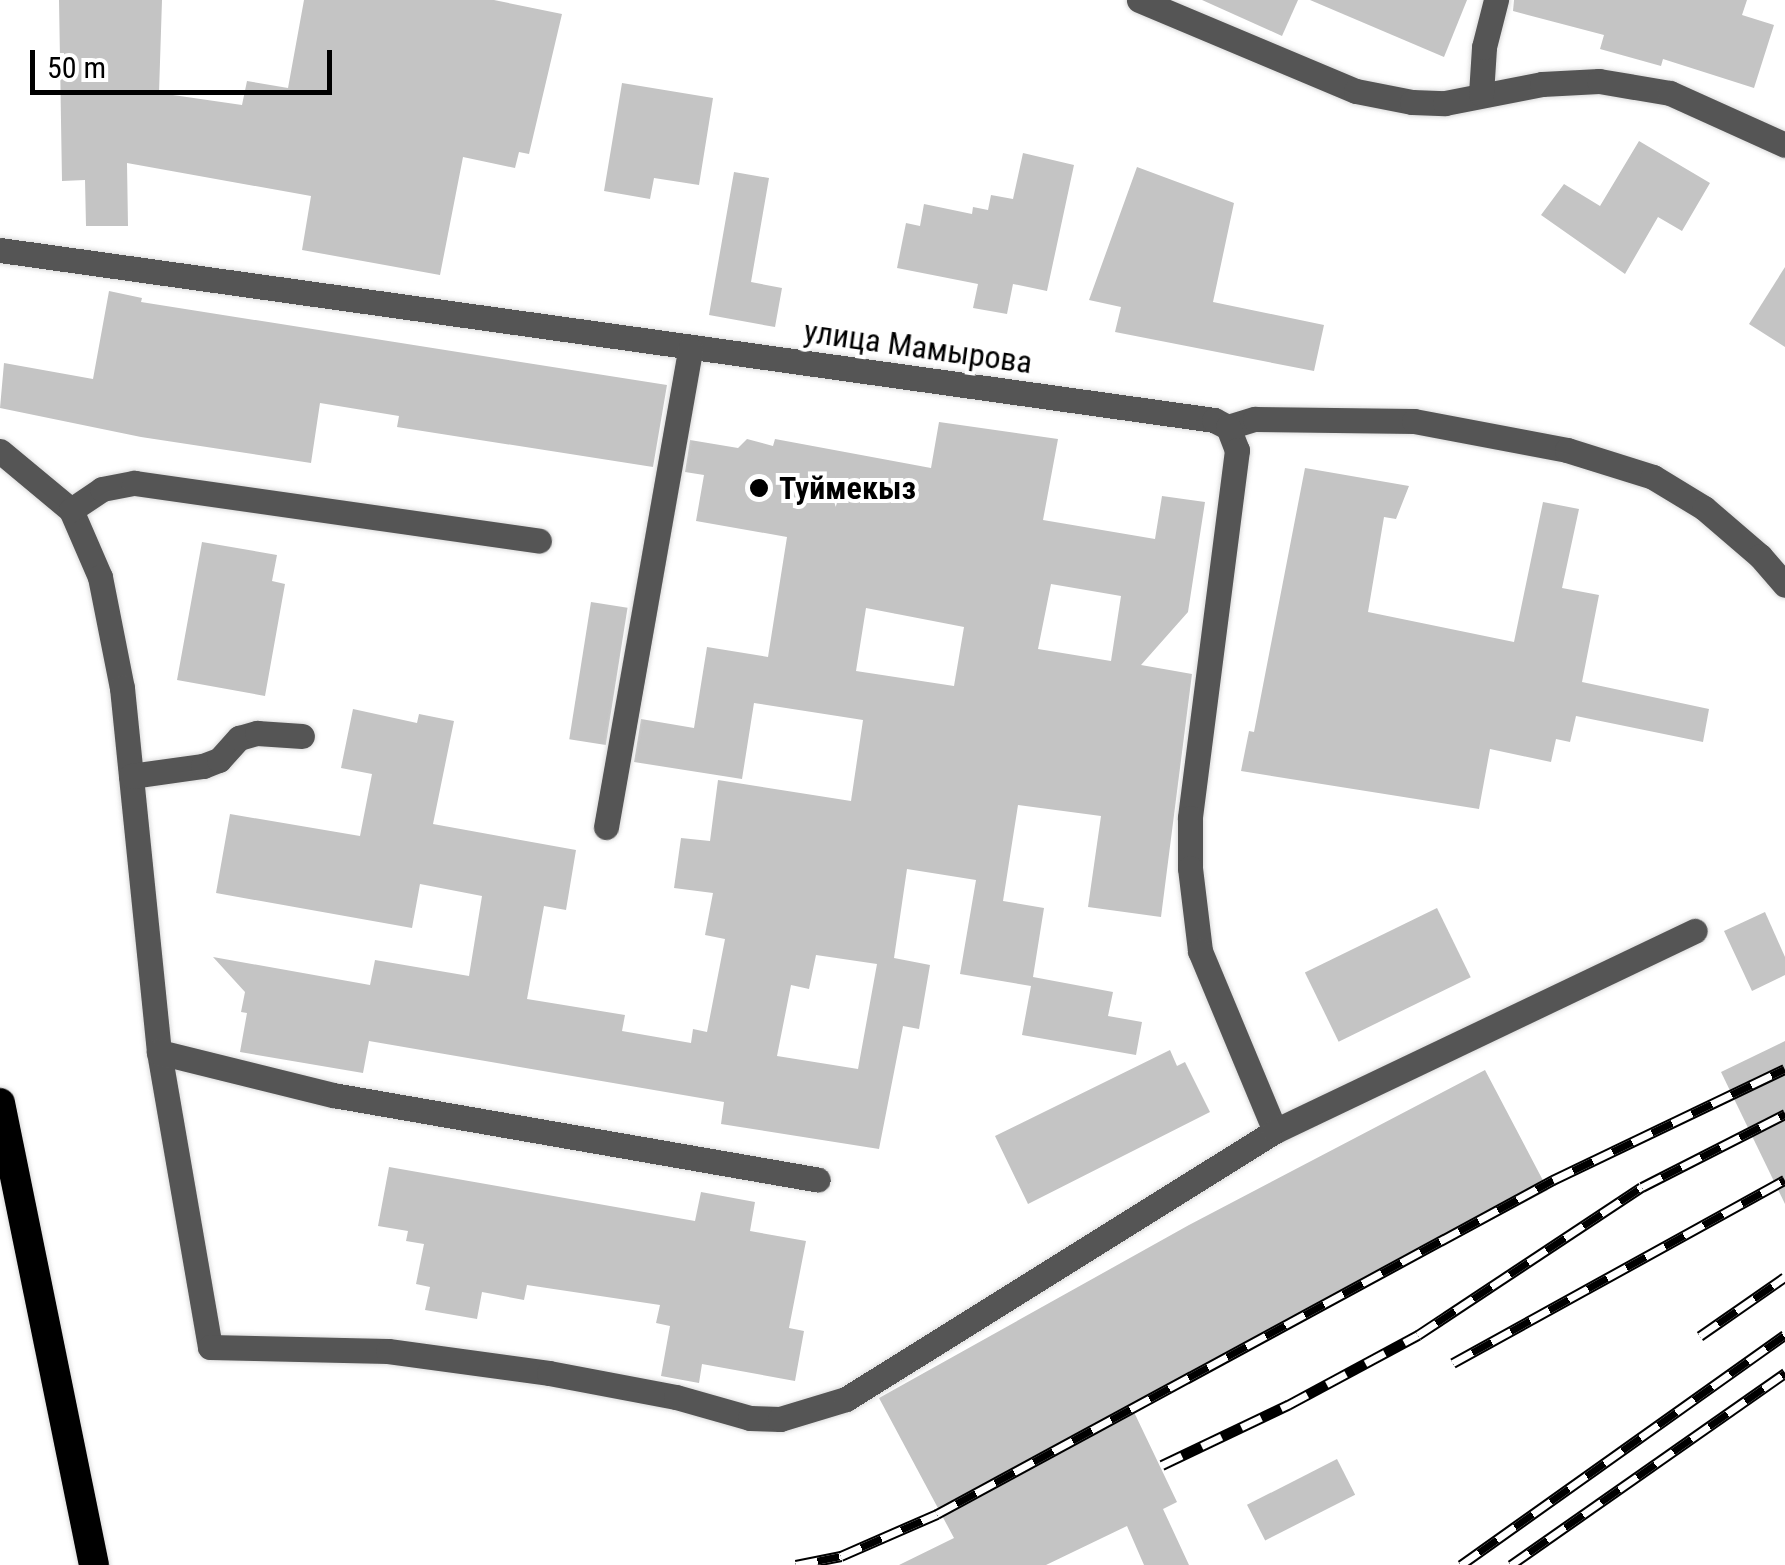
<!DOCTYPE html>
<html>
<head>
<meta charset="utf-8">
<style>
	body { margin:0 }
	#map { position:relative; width:1785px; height:1565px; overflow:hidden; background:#fff; font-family:"Roboto Condensed",sans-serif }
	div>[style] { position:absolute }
	.building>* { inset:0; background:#c4c4c4; transform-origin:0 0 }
	.roads { filter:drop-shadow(0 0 2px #dbdbdb) drop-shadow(0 0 2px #dbdbdb) }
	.minor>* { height:25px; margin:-12.5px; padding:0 12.5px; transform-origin:12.5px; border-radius:12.5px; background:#555 }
	.highway>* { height:30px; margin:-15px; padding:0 15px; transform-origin:15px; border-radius:15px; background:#000 }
	.rail>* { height:11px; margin-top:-5.5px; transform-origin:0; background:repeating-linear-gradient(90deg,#fff 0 22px,#000 0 44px); box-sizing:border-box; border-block:2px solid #000 }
	.dots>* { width:28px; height:28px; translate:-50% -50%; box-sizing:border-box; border:5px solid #fff; border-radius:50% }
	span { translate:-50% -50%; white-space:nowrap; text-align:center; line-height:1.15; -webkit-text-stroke:8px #fff; paint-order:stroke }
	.street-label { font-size:32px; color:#000 }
	.poi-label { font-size:32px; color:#000; font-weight:700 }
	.left { translate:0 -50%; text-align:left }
	.scale { position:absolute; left:30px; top:50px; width:302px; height:45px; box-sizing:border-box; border:5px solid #000; border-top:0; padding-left:12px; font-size:30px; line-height:35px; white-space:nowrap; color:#000; -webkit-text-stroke:8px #fff; paint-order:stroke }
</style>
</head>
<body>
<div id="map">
	<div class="building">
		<i style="clip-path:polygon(59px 0,162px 0,159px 93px,242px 105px,247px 81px,288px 88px,304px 0,494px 0,562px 14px,529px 154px,519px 152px,515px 168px,463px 157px,440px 275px,302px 250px,311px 196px,127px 163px,128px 226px,86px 226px,85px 180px,62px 181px)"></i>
		<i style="clip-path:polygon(1202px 0,1298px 0,1282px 36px)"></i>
		<i style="clip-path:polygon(1310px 0,1467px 0,1444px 57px)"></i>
		<i style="clip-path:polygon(1514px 0,1747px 0,1742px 15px,1774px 25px,1754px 88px,1663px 59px,1661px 66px,1600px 49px,1604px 35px,1513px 11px)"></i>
		<i style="clip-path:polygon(622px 83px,713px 98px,699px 185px,654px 178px,650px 199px,604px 191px)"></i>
		<i style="clip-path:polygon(1639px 141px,1710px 183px,1682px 231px,1658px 217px,1625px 274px,1541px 215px,1564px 184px,1600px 206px)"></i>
		<i style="clip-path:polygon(1023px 153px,1074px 165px,1047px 291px,1013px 284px,1007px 314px,973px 308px,978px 284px,897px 268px,906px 223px,920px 226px,924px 204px,972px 214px,973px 207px,988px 210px,991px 195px,1013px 199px)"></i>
		<i style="clip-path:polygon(1137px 167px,1234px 203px,1213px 302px,1324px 325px,1314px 371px,1115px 332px,1121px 307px,1089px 300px)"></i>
		<i style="clip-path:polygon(734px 172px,769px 178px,751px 282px,782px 288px,775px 327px,709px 315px)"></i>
		<i style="clip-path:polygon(1785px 267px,1785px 347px,1749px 324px)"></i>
		<i style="clip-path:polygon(109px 291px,142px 298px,141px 302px,667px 385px,653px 467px,397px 427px,399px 416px,320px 403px,311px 463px,141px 437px,0 408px,4px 363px,93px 379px)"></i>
		<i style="clip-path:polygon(evenodd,939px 422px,1058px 439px,1043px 520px,1155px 539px,1162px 496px,1205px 502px,1188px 612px,1141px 665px,1192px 674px,1161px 917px,1088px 907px,1101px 816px,1018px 805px,1003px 901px,1044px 908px,1033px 977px,1113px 992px,1108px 1016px,1142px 1022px,1136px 1055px,1022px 1035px,1031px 986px,960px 974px,976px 880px,907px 869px,894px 958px,930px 965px,919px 1029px,903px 1026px,879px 1149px,721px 1124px,724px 1102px,369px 1041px,363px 1073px,240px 1052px,247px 1013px,241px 1012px,245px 992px,213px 957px,370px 985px,375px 960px,469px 976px,482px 896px,420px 884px,412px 928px,216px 893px,230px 814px,360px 836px,372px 774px,341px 768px,353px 709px,417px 723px,419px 714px,454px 721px,433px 824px,576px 850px,566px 910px,544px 906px,527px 999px,625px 1015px,622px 1031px,691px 1043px,693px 1029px,707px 1032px,725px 939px,705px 935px,713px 893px,674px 888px,681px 838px,710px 841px,718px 780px,851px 801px,863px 720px,754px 703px,742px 779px,634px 762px,641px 719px,694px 728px,707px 647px,768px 657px,787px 537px,696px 521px,704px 475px,685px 472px,690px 440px,738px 448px,747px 439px,773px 446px,775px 439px,931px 468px,939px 422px,1051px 584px,1121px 596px,1111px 661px,1038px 649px,1051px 584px,939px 422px,866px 608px,964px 627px,954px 686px,856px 671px,866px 608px,939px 422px,816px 955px,877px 964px,858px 1069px,777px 1056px,791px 985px,809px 989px,816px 955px)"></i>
		<i style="clip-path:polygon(1305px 468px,1409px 486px,1396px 519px,1384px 517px,1368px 612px,1514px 642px,1543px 502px,1579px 509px,1562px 588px,1599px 595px,1582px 682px,1709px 709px,1703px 742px,1576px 716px,1570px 742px,1556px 739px,1551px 762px,1490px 749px,1479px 809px,1241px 771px,1249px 731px,1254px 732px)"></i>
		<i style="clip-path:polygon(202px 542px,277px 555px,272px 581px,285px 584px,265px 696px,177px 680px)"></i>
		<i style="left:591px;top:602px;width:37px;height:139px;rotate:9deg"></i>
		<i style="left:1437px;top:908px;width:77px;height:147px;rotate:64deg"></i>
		<i style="clip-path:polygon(1765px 912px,1785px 957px,1785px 975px,1752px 991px,1724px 931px)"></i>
		<i style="clip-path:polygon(1785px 1041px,1785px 1204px,1721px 1072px)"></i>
		<i style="clip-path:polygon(1170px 1050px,1177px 1066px,1185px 1062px,1210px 1112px,1028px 1204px,995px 1136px)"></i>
		<i style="clip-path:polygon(1485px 1070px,1548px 1190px,1133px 1410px,1177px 1502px,1163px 1509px,1189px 1565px,1144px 1565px,1127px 1526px,1046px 1565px,899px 1565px,954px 1538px,879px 1398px,1189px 1225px)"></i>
		<i style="clip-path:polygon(389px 1167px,695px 1221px,701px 1192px,755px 1202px,750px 1231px,806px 1241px,789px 1328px,804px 1331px,795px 1381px,702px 1364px,699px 1383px,661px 1376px,670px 1326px,656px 1323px,660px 1305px,527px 1285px,524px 1300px,482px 1292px,477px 1319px,425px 1310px,430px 1287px,416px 1284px,424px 1244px,406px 1241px,408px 1231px,378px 1226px)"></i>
		<i style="left:1337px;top:1459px;width:40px;height:101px;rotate:63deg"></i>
	</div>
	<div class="roads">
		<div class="minor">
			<i style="left:1139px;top:0;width:235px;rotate:22.8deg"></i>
			<i style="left:1356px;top:91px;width:57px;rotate:11.1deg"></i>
			<i style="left:1412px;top:102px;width:33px;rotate:2deg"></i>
			<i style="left:1445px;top:103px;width:99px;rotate:-11.1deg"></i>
			<i style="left:1542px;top:84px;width:57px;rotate:-3deg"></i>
			<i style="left:1599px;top:81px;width:72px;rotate:9.6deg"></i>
			<i style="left:1670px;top:93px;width:126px;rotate:24.3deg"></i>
			<i style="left:1481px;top:94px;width:47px;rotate:-86.3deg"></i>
			<i style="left:1484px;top:47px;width:49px;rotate:-75.7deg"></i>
			<i style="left:0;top:250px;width:1226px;rotate:7.97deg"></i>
			<i style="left:1214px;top:420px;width:16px;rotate:27deg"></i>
			<i style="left:1228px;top:427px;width:28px;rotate:-17deg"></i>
			<i style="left:1255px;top:419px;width:159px;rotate:0.7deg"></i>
			<i style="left:1414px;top:421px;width:156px;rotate:10.7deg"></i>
			<i style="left:1567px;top:450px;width:90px;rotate:17.4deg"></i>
			<i style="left:1653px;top:477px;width:60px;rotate:31.3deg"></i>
			<i style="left:1704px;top:508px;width:74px;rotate:40.6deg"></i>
			<i style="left:1760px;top:556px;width:38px;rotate:49deg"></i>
			<i style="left:1228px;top:427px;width:25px;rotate:69deg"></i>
			<i style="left:1237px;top:450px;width:371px;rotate:97.3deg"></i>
			<i style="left:1190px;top:818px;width:50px;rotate:90deg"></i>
			<i style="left:1190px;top:868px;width:84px;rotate:83.1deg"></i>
			<i style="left:1200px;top:951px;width:195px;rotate:67.4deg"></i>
			<i style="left:0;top:451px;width:92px;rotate:39.7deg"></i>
			<i style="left:71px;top:510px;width:73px;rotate:66.6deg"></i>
			<i style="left:100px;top:577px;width:113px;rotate:78.8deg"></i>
			<i style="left:122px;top:688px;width:366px;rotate:84.2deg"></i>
			<i style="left:159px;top:1052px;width:299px;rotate:80.2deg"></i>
			<i style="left:210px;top:1347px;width:178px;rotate:1.3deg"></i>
			<i style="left:388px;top:1351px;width:162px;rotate:7.8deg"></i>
			<i style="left:549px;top:1373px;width:129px;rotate:10.7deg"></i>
			<i style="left:676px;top:1397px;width:77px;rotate:15.8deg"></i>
			<i style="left:750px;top:1418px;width:30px;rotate:2deg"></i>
			<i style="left:780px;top:1419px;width:69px;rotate:-16.9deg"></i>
			<i style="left:846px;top:1399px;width:506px;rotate:-31.99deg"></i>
			<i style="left:1275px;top:1131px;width:465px;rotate:-25.5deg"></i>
			<i style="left:71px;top:510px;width:37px;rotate:-34deg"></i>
			<i style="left:102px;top:489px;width:33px;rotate:-11deg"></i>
			<i style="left:134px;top:483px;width:409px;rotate:8.1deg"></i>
			<i style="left:131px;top:776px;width:73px;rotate:-7.9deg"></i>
			<i style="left:203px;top:766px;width:17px;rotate:-21deg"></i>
			<i style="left:219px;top:760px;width:30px;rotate:-48deg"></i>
			<i style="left:239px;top:738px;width:19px;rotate:-16deg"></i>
			<i style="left:257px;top:733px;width:45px;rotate:3.8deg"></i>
			<i style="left:606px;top:827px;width:485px;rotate:-80deg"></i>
			<i style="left:159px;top:1052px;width:179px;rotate:13.9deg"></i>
			<i style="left:333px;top:1095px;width:492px;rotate:9.9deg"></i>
		</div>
		<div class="highway">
			<i style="left:0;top:1103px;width:471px;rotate:78.5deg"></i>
		</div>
	</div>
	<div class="rail">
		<i style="left:1700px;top:1336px;width:103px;rotate:-34.8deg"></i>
		<i style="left:1453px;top:1363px;width:379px;rotate:-28.9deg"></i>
		<i style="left:1162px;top:1465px;width:140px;rotate:-25.5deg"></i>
		<i style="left:1288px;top:1405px;width:148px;rotate:-28.3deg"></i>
		<i style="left:1418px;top:1335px;width:268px;rotate:-33.5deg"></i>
		<i style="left:1642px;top:1187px;width:161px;rotate:-27deg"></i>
		<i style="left:796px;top:1565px;width:46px;rotate:-11.3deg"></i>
		<i style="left:841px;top:1556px;width:105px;rotate:-23.6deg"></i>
		<i style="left:937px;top:1514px;width:701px;rotate:-28.47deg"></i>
		<i style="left:1553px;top:1180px;width:257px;rotate:-25.6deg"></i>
		<i style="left:1461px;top:1565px;width:397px;rotate:-35.4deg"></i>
		<i style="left:1511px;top:1565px;width:335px;rotate:-35deg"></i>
	</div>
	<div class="dots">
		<i style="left:759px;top:488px;background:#000"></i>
	</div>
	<div class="street-label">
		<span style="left:918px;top:347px;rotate:8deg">улица Мамырова</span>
	</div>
	<div class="poi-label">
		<span class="left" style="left:779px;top:488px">Туймекыз</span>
	</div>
	<div class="scale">50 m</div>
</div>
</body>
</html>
